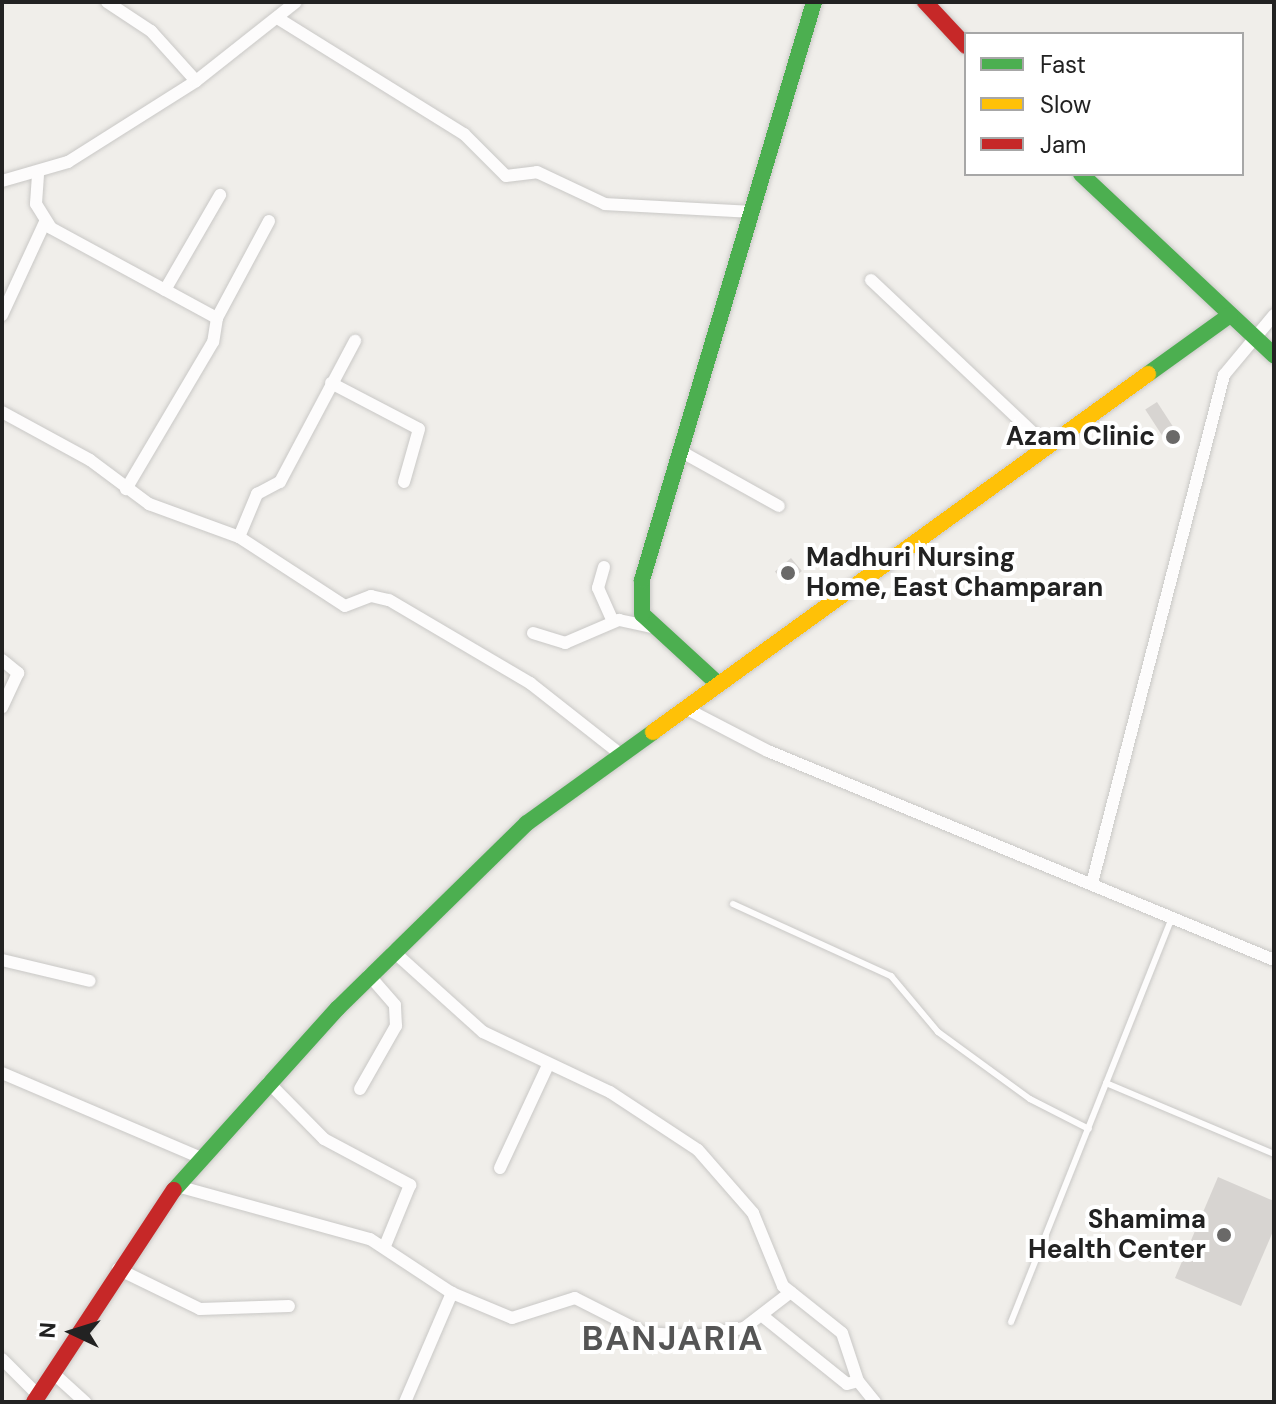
<!DOCTYPE html>
<html>
<head>
<meta charset="utf-8">
<style>
	body { margin:0 }
	#map { position:relative; width:1276px; height:1404px; overflow:hidden; background:#f0eeea; font-family:"DM Sans",sans-serif }
	div>[style] { position:absolute }
	.building>* { inset:0; background:#d7d4d1; transform-origin:0 0 }
	.roads { filter:drop-shadow(0 0 2px #c9c8c6) drop-shadow(0 0 2px #c9c8c6) }
	.lane>* { height:6px; margin:-3px; padding:0 3px; transform-origin:3px; border-radius:3px; background:#fdfcfc }
	.street>* { height:12px; margin:-6px; padding:0 6px; transform-origin:6px; border-radius:6px; background:#fdfcfc }
	.fast>* { height:16px; margin:-8px; padding:0 8px; transform-origin:8px; border-radius:8px; background:#4caf50 }
	.slow>* { height:16px; margin:-8px; padding:0 8px; transform-origin:8px; border-radius:8px; background:#ffc107 }
	.jam>* { height:16px; margin:-8px; padding:0 8px; transform-origin:8px; border-radius:8px; background:#c62828 }
	.dots>* { width:22px; height:22px; translate:-50% -50%; box-sizing:border-box; border:4px solid #fff; border-radius:50% }
	span { translate:-50% -50%; white-space:nowrap; text-align:center; line-height:1.15; -webkit-text-stroke:8px #fff; paint-order:stroke }
	.poi-label { font-size:26px; color:#222; font-weight:700 }
	.right { translate:-100% -50%; text-align:right }
	.left { translate:0 -50%; text-align:left }
	.district-label { font-size:34px; color:#555; font-weight:700; letter-spacing:2px }
	.frame { position:absolute; inset:0; border:4px solid #222; pointer-events:none }
	.legend { position:absolute; left:964px; top:32px; width:280px; height:144px; box-sizing:border-box; background:#fff; border:2px solid #a7a7a7; margin:0; padding:10px 14px; list-style:none; font-size:24px; color:#222 }
	.legend li { display:flex; align-items:center; gap:16px; height:40px }
	.legend b { width:40px; border:2px solid #a7a7a7 }
	.north { position:absolute; left:32px; top:1292px; width:80px; height:80px; -webkit-text-stroke:6px #fff; paint-order:stroke; rotate:274deg; font-size:22px; font-weight:700; line-height:32px; text-align:center; color:#222 }
	.north::after { content:''; display:block; margin:auto; width:28px; height:36px; background:#222; clip-path:polygon(50% 0,100% 100%,50% 72%,0 100%) }
</style>
</head>
<body>
<div id="map">
	<div class="building">
		<i style="left:1157px;top:402px;width:45px;height:14px;rotate:57deg"></i>
		<i style="left:791px;top:558px;width:17px;height:21px;rotate:50deg"></i>
		<i style="clip-path:polygon(1218px 1177px,1274px 1201px,1274px 1229px,1241px 1306px,1175px 1278px)"></i>
	</div>
	<div class="roads">
		<div class="lane">
			<i style="left:733px;top:904px;width:174px;rotate:24.5deg"></i>
			<i style="left:891px;top:976px;width:73px;rotate:50deg"></i>
			<i style="left:938px;top:1032px;width:114px;rotate:36.1deg"></i>
			<i style="left:1030px;top:1099px;width:66px;rotate:27deg"></i>
			<i style="left:1106px;top:1083px;width:182px;rotate:22.9deg"></i>
			<i style="left:1011px;top:1322px;width:435px;rotate:-68.3deg"></i>
		</div>
		<div class="street">
			<i style="left:107px;top:2px;width:53px;rotate:33.4deg"></i>
			<i style="left:151px;top:31px;width:67px;rotate:48deg"></i>
			<i style="left:279px;top:19px;width:218px;rotate:31.9deg"></i>
			<i style="left:464px;top:134px;width:59px;rotate:45deg"></i>
			<i style="left:506px;top:176px;width:31px;rotate:-7deg"></i>
			<i style="left:537px;top:172px;width:75px;rotate:25.2deg"></i>
			<i style="left:605px;top:204px;width:147px;rotate:3.1deg"></i>
			<i style="left:38px;top:175px;width:29px;rotate:94deg"></i>
			<i style="left:36px;top:204px;width:28px;rotate:58deg"></i>
			<i style="left:51px;top:228px;width:189px;rotate:28.5deg"></i>
			<i style="left:217px;top:318px;width:24px;rotate:99deg"></i>
			<i style="left:213px;top:342px;width:171px;rotate:120.6deg"></i>
			<i style="left:2px;top:181px;width:69px;rotate:-16.1deg"></i>
			<i style="left:68px;top:162px;width:151px;rotate:-32.3deg"></i>
			<i style="left:196px;top:81px;width:127px;rotate:-38.3deg"></i>
			<i style="left:871px;top:280px;width:243px;rotate:43.3deg"></i>
			<i style="left:165px;top:290px;width:110px;rotate:-59.9deg"></i>
			<i style="left:2px;top:315px;width:102px;rotate:-65.2deg"></i>
			<i style="left:217px;top:318px;width:110px;rotate:-61.8deg"></i>
			<i style="left:331px;top:383px;width:99px;rotate:27.6deg"></i>
			<i style="left:419px;top:429px;width:55px;rotate:105.8deg"></i>
			<i style="left:2px;top:412px;width:100px;rotate:28.6deg"></i>
			<i style="left:90px;top:460px;width:74px;rotate:36.7deg"></i>
			<i style="left:149px;top:504px;width:96px;rotate:20.1deg"></i>
			<i style="left:239px;top:537px;width:126px;rotate:33.1deg"></i>
			<i style="left:345px;top:606px;width:28px;rotate:-21deg"></i>
			<i style="left:371px;top:596px;width:18px;rotate:13deg"></i>
			<i style="left:389px;top:600px;width:164px;rotate:30.5deg"></i>
			<i style="left:530px;top:683px;width:113px;rotate:38.2deg"></i>
			<i style="left:680px;top:451px;width:113px;rotate:29.1deg"></i>
			<i style="left:239px;top:537px;width:47px;rotate:-67.3deg"></i>
			<i style="left:257px;top:494px;width:26px;rotate:-28deg"></i>
			<i style="left:280px;top:482px;width:160px;rotate:-62deg"></i>
			<i style="left:604px;top:567px;width:22px;rotate:106deg"></i>
			<i style="left:598px;top:588px;width:37px;rotate:66deg"></i>
			<i style="left:533px;top:633px;width:34px;rotate:17deg"></i>
			<i style="left:565px;top:643px;width:59px;rotate:-23.1deg"></i>
			<i style="left:619px;top:620px;width:33px;rotate:12deg"></i>
			<i style="left:2px;top:660px;width:21px;rotate:39deg"></i>
			<i style="left:18px;top:673px;width:38px;rotate:115deg"></i>
			<i style="left:685px;top:708px;width:93px;rotate:27.4deg"></i>
			<i style="left:768px;top:751px;width:547px;rotate:22.44deg"></i>
			<i style="left:1092px;top:883px;width:525px;rotate:-75.43deg"></i>
			<i style="left:1224px;top:375px;width:78px;rotate:-50.2deg"></i>
			<i style="left:393px;top:951px;width:121px;rotate:42deg"></i>
			<i style="left:483px;top:1032px;width:140px;rotate:25.3deg"></i>
			<i style="left:610px;top:1092px;width:105px;rotate:33.4deg"></i>
			<i style="left:698px;top:1150px;width:84px;rotate:48.9deg"></i>
			<i style="left:753px;top:1213px;width:79px;rotate:67.7deg"></i>
			<i style="left:783px;top:1286px;width:75px;rotate:38.5deg"></i>
			<i style="left:842px;top:1333px;width:51px;rotate:71.6deg"></i>
			<i style="left:858px;top:1381px;width:27px;rotate:51deg"></i>
			<i style="left:2px;top:960px;width:90px;rotate:13.4deg"></i>
			<i style="left:2px;top:1073px;width:216px;rotate:23.1deg"></i>
			<i style="left:268px;top:1082px;width:80px;rotate:45.5deg"></i>
			<i style="left:324px;top:1139px;width:98px;rotate:28.1deg"></i>
			<i style="left:410px;top:1185px;width:66px;rotate:112.3deg"></i>
			<i style="left:360px;top:1089px;width:73px;rotate:-60.3deg"></i>
			<i style="left:396px;top:1026px;width:21px;rotate:-93deg"></i>
			<i style="left:395px;top:1005px;width:40px;rotate:-131deg"></i>
			<i style="left:500px;top:1168px;width:114px;rotate:-65deg"></i>
			<i style="left:177px;top:1186px;width:200px;rotate:15.4deg"></i>
			<i style="left:370px;top:1239px;width:98px;rotate:33.4deg"></i>
			<i style="left:452px;top:1293px;width:65px;rotate:22.6deg"></i>
			<i style="left:512px;top:1318px;width:66px;rotate:-17.6deg"></i>
			<i style="left:575px;top:1298px;width:77px;rotate:26.9deg"></i>
			<i style="left:644px;top:1333px;width:51px;rotate:3.4deg"></i>
			<i style="left:695px;top:1336px;width:50px;rotate:-9.3deg"></i>
			<i style="left:744px;top:1328px;width:59px;rotate:-37.5deg"></i>
			<i style="left:118px;top:1269px;width:91px;rotate:26deg"></i>
			<i style="left:200px;top:1309px;width:89px;rotate:-1.9deg"></i>
			<i style="left:765px;top:1318px;width:105px;rotate:38.8deg"></i>
			<i style="left:847px;top:1384px;width:11px;rotate:-15deg"></i>
			<i style="left:2px;top:1359px;width:51px;rotate:45deg"></i>
			<i style="left:52px;top:1372px;width:45px;rotate:42.3deg"></i>
			<i style="left:405px;top:1402px;width:119px;rotate:-66.7deg"></i>
		</div>
		<div class="fast">
			<i style="left:1081px;top:174px;width:265px;rotate:43.2deg"></i>
			<i style="left:1148px;top:374px;width:101px;rotate:-35.7deg"></i>
			<i style="left:716px;top:682px;width:100px;rotate:-137.4deg"></i>
			<i style="left:642px;top:614px;width:34px;rotate:-90deg"></i>
			<i style="left:642px;top:580px;width:603px;rotate:-73.43deg"></i>
			<i style="left:174px;top:1190px;width:245px;rotate:-48deg"></i>
			<i style="left:338px;top:1008px;width:264px;rotate:-44.4deg"></i>
			<i style="left:527px;top:823px;width:155px;rotate:-35.8deg"></i>
		</div>
		<div class="slow">
			<i style="left:653px;top:732px;width:611px;rotate:-35.88deg"></i>
		</div>
		<div class="jam">
			<i style="left:925px;top:2px;width:60px;rotate:47deg"></i>
			<i style="left:34px;top:1402px;width:254px;rotate:-56.6deg"></i>
		</div>
	</div>
	<div class="dots">
		<i style="left:1173px;top:437px;background:#6a6968"></i>
		<i style="left:788px;top:573px;background:#6a6968"></i>
		<i style="left:1224px;top:1235px;background:#6a6968"></i>
	</div>
	<div class="poi-label">
		<span class="right" style="left:1155px;top:437px">Azam Clinic</span>
		<span class="left" style="left:806px;top:573px">Madhuri Nursing<br>Home, East Champaran</span>
		<span class="right" style="left:1206px;top:1235px">Shamima<br>Health Center</span>
	</div>
	<div class="district-label">
		<span style="left:673px;top:1339px">BANJARIA</span>
	</div>
	<div class="frame"></div>
	<ul class="legend">
	<li><b style="height:10px;background:#4caf50"></b>Fast</li>
	<li><b style="height:10px;background:#ffc107"></b>Slow</li>
	<li><b style="height:10px;background:#c62828"></b>Jam</li>
	</ul>
	<div class="north">N</div>
</div>
</body>
</html>
